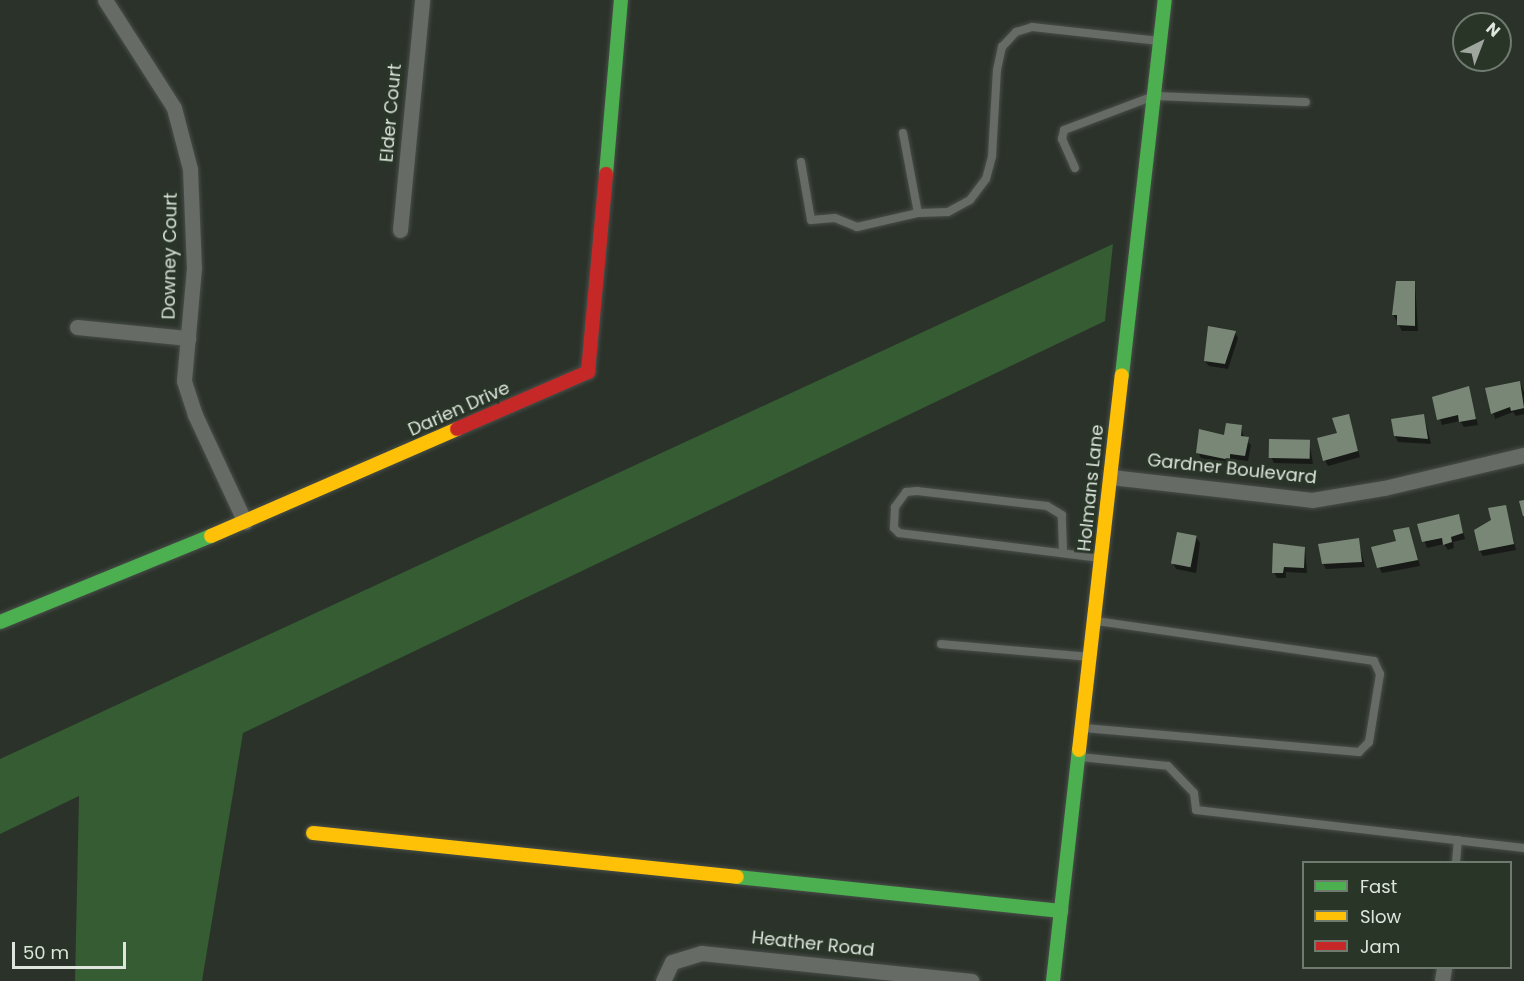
<!DOCTYPE html>
<html>
<head>
<meta charset="utf-8">
<style>
	body { margin:0 }
	#map { position:relative; width:1524px; height:981px; overflow:hidden; background:#2b322a; font-family:Poppins,sans-serif }
	div>[style] { position:absolute }
	.green>* { inset:0; background:#355c32 }
	.shadow>* { inset:0; background:#0007 }
	.building>* { inset:0; background:#798876; transform-origin:0 0 }
	.roads { filter:drop-shadow(0 0 2px #484e48) drop-shadow(0 0 2px #484e48) }
	.lane>* { height:8px; margin:-4px; padding:0 4px; transform-origin:4px; border-radius:4px; background:#666b66 }
	.street>* { height:15px; margin:-7.5px; padding:0 7.5px; transform-origin:7.5px; border-radius:7.5px; background:#666b66 }
	.fast>* { height:14px; margin:-7px; padding:0 7px; transform-origin:7px; border-radius:7px; background:#4caf50 }
	.slow>* { height:14px; margin:-7px; padding:0 7px; transform-origin:7px; border-radius:7px; background:#ffc107 }
	.jam>* { height:14px; margin:-7px; padding:0 7px; transform-origin:7px; border-radius:7px; background:#c62828 }
	span { translate:-50% -50%; white-space:nowrap; text-align:center; line-height:1.15; -webkit-text-stroke:6px #283527; paint-order:stroke }
	.street-label { font-size:18px; color:#dde5dc }
	.legend { position:absolute; left:1302px; top:861px; width:210px; height:108px; box-sizing:border-box; background:#283527; border:2px solid #707b6f; margin:0; padding:8px 10px; list-style:none; font-size:18px; color:#dde5dc }
	.legend li { display:flex; align-items:center; gap:12px; height:30px }
	.legend b { width:30px; border:2px solid #707b6f }
	.north { position:absolute; left:1452px; top:12px; width:60px; height:60px; box-sizing:border-box; background:#283527; border:2px solid #707b6f; border-radius:50%; rotate:42deg; font-size:16px; font-weight:700; line-height:24px; text-align:center; color:#dde5dc }
	.north::after { content:''; display:block; margin:auto; width:21px; height:27px; background:#9fa69e; clip-path:polygon(50% 0,100% 100%,50% 72%,0 100%) }
	.scale { position:absolute; left:12px; top:942px; width:114px; height:27px; box-sizing:border-box; border:3px solid #dde5dc; border-top:0; padding-left:8px; font-size:18px; line-height:21px; white-space:nowrap; color:#dde5dc; -webkit-text-stroke:4px #283527; paint-order:stroke }
</style>
</head>
<body>
<div id="map">
	<div class="green">
		<i style="clip-path:polygon(1113px 244px,1105px 321px,243px 733px,202px 981px,75px 981px,79px 796px,0 834px,0 759px)"></i>
	</div>
	<div class="shadow">
		<i style="clip-path:polygon(1415px 283px,1418px 331px,1402px 331px,1393px 314px)"></i>
		<i style="clip-path:polygon(1235px 333px,1238px 338px,1228px 369px,1209px 366px,1205px 361px)"></i>
		<i style="clip-path:polygon(1520px 382px,1524px 392px,1524px 414px,1516px 416px,1513px 412px,1495px 419px,1487px 389px)"></i>
		<i style="clip-path:polygon(1468px 388px,1478px 425px,1464px 427px,1460px 421px,1442px 425px,1433px 398px)"></i>
		<i style="clip-path:polygon(1424px 415px,1431px 444px,1398px 442px,1395px 436px)"></i>
		<i style="clip-path:polygon(1348px 416px,1360px 457px,1328px 466px,1325px 460px)"></i>
		<i style="clip-path:polygon(1241px 426px,1244px 438px,1251px 445px,1248px 461px,1233px 459px,1232px 465px,1201px 458px,1198px 452px)"></i>
		<i style="clip-path:polygon(1309px 441px,1313px 464px,1274px 463px,1271px 457px)"></i>
		<i style="clip-path:polygon(1505px 507px,1516px 550px,1483px 556px,1480px 551px,1492px 521px)"></i>
		<i style="clip-path:polygon(1458px 516px,1465px 539px,1453px 542px,1454px 548px,1448px 550px,1444px 544px,1427px 548px,1419px 525px)"></i>
		<i style="clip-path:polygon(1409px 528px,1420px 566px,1382px 573px,1379px 567px)"></i>
		<i style="clip-path:polygon(1196px 537px,1200px 543px,1196px 573px,1176px 569px,1173px 563px)"></i>
		<i style="clip-path:polygon(1358px 539px,1365px 567px,1326px 569px,1323px 563px)"></i>
		<i style="clip-path:polygon(1305px 548px,1307px 573px,1286px 572px,1286px 578px,1277px 578px,1274px 572px)"></i>
	</div>
	<div class="building">
		<i style="clip-path:polygon(1396px 281px,1415px 281px,1415px 326px,1397px 325px,1397px 315px,1392px 315px)"></i>
		<i style="clip-path:polygon(1208px 326px,1236px 331px,1225px 364px,1204px 361px)"></i>
		<i style="clip-path:polygon(1520px 381px,1524px 408px,1511px 411px,1510px 407px,1491px 414px,1485px 388px)"></i>
		<i style="clip-path:polygon(1469px 386px,1476px 419px,1459px 422px,1458px 415px,1437px 420px,1432px 397px)"></i>
		<i style="clip-path:polygon(1349px 414px,1358px 451px,1323px 461px,1317px 438px,1337px 433px,1332px 418px)"></i>
		<i style="clip-path:polygon(1424px 414px,1428px 439px,1394px 436px,1391px 419px)"></i>
		<i style="clip-path:polygon(1226px 423px,1242px 425px,1241px 436px,1249px 437px,1245px 456px,1230px 454px,1230px 460px,1196px 453px,1199px 429px,1224px 435px)"></i>
		<i style="left:1269px;top:439px;width:41px;height:19px;rotate:1deg"></i>
		<i style="clip-path:polygon(1524px 500px,1524px 516px,1523px 516px,1519px 501px)"></i>
		<i style="clip-path:polygon(1506px 505px,1514px 544px,1479px 551px,1474px 530px,1491px 520px,1488px 508px)"></i>
		<i style="clip-path:polygon(1459px 514px,1463px 533px,1451px 537px,1452px 542px,1443px 545px,1442px 538px,1422px 542px,1417px 524px)"></i>
		<i style="clip-path:polygon(1409px 527px,1418px 560px,1377px 568px,1371px 547px,1396px 541px,1393px 530px)"></i>
		<i style="left:1177px;top:532px;width:20px;height:32px;rotate:11deg"></i>
		<i style="clip-path:polygon(1359px 538px,1362px 562px,1322px 564px,1318px 544px)"></i>
		<i style="clip-path:polygon(1273px 543px,1305px 547px,1304px 568px,1284px 567px,1283px 573px,1272px 573px)"></i>
	</div>
	<div class="roads">
		<div class="lane">
			<i style="left:903px;top:133px;width:81px;rotate:79.4deg"></i>
			<i style="left:801px;top:162px;width:59px;rotate:80.2deg"></i>
			<i style="left:811px;top:220px;width:24px;rotate:-5deg"></i>
			<i style="left:835px;top:218px;width:24px;rotate:22deg"></i>
			<i style="left:857px;top:227px;width:63px;rotate:-12.9deg"></i>
			<i style="left:918px;top:213px;width:30px;rotate:-2deg"></i>
			<i style="left:948px;top:212px;width:25px;rotate:-29deg"></i>
			<i style="left:970px;top:200px;width:26px;rotate:-53deg"></i>
			<i style="left:986px;top:179px;width:24px;rotate:-75deg"></i>
			<i style="left:992px;top:156px;width:86px;rotate:-86.7deg"></i>
			<i style="left:997px;top:70px;width:24px;rotate:-78deg"></i>
			<i style="left:1002px;top:47px;width:21px;rotate:-47deg"></i>
			<i style="left:1016px;top:32px;width:17px;rotate:-17deg"></i>
			<i style="left:1032px;top:27px;width:128px;rotate:6.3deg"></i>
			<i style="left:1075px;top:168px;width:32px;rotate:-114deg"></i>
			<i style="left:1062px;top:139px;width:9px;rotate:-77deg"></i>
			<i style="left:1064px;top:130px;width:96px;rotate:-20.7deg"></i>
			<i style="left:1154px;top:96px;width:152px;rotate:2.3deg"></i>
			<i style="left:1063px;top:551px;width:36px;rotate:-92deg"></i>
			<i style="left:1062px;top:515px;width:17px;rotate:-149deg"></i>
			<i style="left:1047px;top:506px;width:131px;rotate:-173.4deg"></i>
			<i style="left:917px;top:491px;width:11px;rotate:175deg"></i>
			<i style="left:906px;top:492px;width:19px;rotate:126deg"></i>
			<i style="left:895px;top:507px;width:21px;rotate:93deg"></i>
			<i style="left:894px;top:528px;width:7px;rotate:45deg"></i>
			<i style="left:899px;top:533px;width:203px;rotate:7.1deg"></i>
			<i style="left:941px;top:644px;width:149px;rotate:5deg"></i>
			<i style="left:1084px;top:728px;width:276px;rotate:5deg"></i>
			<i style="left:1359px;top:752px;width:14px;rotate:-45deg"></i>
			<i style="left:1369px;top:742px;width:69px;rotate:-80.8deg"></i>
			<i style="left:1380px;top:674px;width:14px;rotate:-115deg"></i>
			<i style="left:1374px;top:661px;width:281px;rotate:-171.8deg"></i>
			<i style="left:1080px;top:757px;width:88px;rotate:5.8deg"></i>
			<i style="left:1168px;top:766px;width:37px;rotate:46deg"></i>
			<i style="left:1194px;top:793px;width:17px;rotate:83deg"></i>
			<i style="left:1196px;top:810px;width:330px;rotate:6.6deg"></i>
			<i style="left:1456px;top:862px;width:22px;rotate:-85deg"></i>
		</div>
		<div class="street">
			<i style="left:105px;top:0;width:128px;rotate:57.4deg"></i>
			<i style="left:174px;top:108px;width:63px;rotate:75.3deg"></i>
			<i style="left:190px;top:169px;width:99px;rotate:87.7deg"></i>
			<i style="left:194px;top:268px;width:113px;rotate:95.1deg"></i>
			<i style="left:184px;top:381px;width:36px;rotate:72deg"></i>
			<i style="left:195px;top:415px;width:118px;rotate:65deg"></i>
			<i style="left:400px;top:230px;width:231px;rotate:-84.5deg"></i>
			<i style="left:77px;top:327px;width:112px;rotate:5.7deg"></i>
			<i style="left:1111px;top:477px;width:202px;rotate:6.5deg"></i>
			<i style="left:1312px;top:500px;width:73px;rotate:-9.5deg"></i>
			<i style="left:1384px;top:488px;width:144px;rotate:-13.3deg"></i>
			<i style="left:663px;top:981px;width:21px;rotate:-65deg"></i>
			<i style="left:672px;top:962px;width:30px;rotate:-17deg"></i>
			<i style="left:701px;top:953px;width:272px;rotate:5.9deg"></i>
			<i style="left:1442px;top:981px;width:13px;rotate:-81deg"></i>
		</div>
		<div class="fast">
			<i style="left:606px;top:174px;width:175px;rotate:-85.1deg"></i>
			<i style="left:1122px;top:375px;width:377px;rotate:-83.5deg"></i>
			<i style="left:0;top:622px;width:228px;rotate:-22.2deg"></i>
			<i style="left:737px;top:877px;width:326px;rotate:6deg"></i>
			<i style="left:1053px;top:981px;width:232px;rotate:-83.6deg"></i>
		</div>
		<div class="slow">
			<i style="left:211px;top:536px;width:268px;rotate:-23.5deg"></i>
			<i style="left:1079px;top:750px;width:377px;rotate:-83.5deg"></i>
			<i style="left:313px;top:833px;width:426px;rotate:5.9deg"></i>
		</div>
		<div class="jam">
			<i style="left:457px;top:429px;width:143px;rotate:-23.5deg"></i>
			<i style="left:588px;top:372px;width:199px;rotate:-84.8deg"></i>
		</div>
	</div>
	<div class="street-label">
		<span style="left:391px;top:113px;rotate:-85deg">Elder Court</span>
		<span style="left:170px;top:256px;rotate:-89deg">Downey Court</span>
		<span style="left:459px;top:409px;rotate:-24deg">Darien Drive</span>
		<span style="left:1232px;top:469px;rotate:6deg">Gardner Boulevard</span>
		<span style="left:1091px;top:488px;rotate:-84deg">Holmans Lane</span>
		<span style="left:813px;top:944px;rotate:6deg">Heather Road</span>
	</div>
	<ul class="legend">
	<li><b style="height:8px;background:#4caf50"></b>Fast</li>
	<li><b style="height:8px;background:#ffc107"></b>Slow</li>
	<li><b style="height:8px;background:#c62828"></b>Jam</li>
	</ul>
	<div class="north">N</div>
	<div class="scale">50 m</div>
</div>
</body>
</html>
